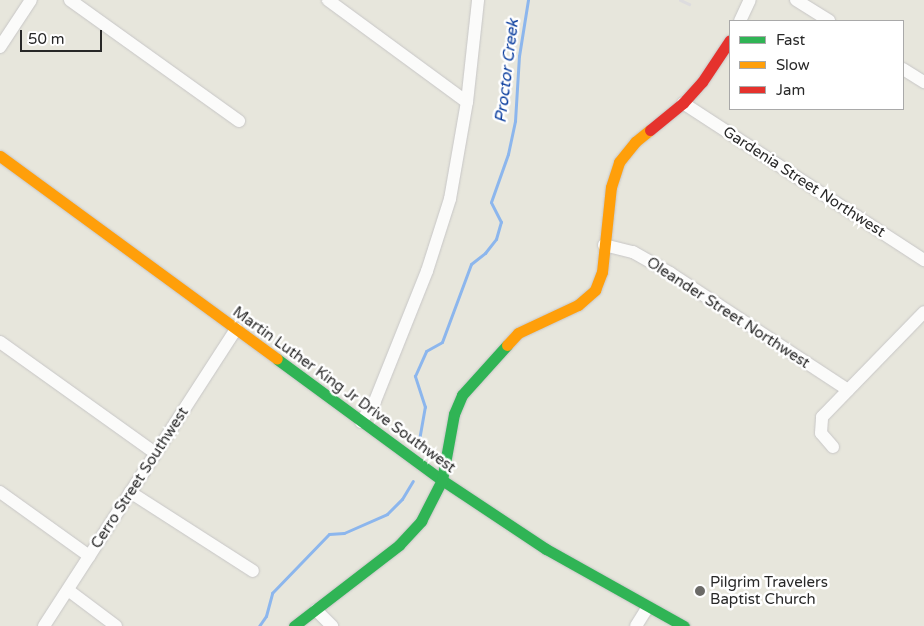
<!DOCTYPE html>
<html>
<head>
<meta charset="utf-8">
<style>
	body { margin:0 }
	#map { position:relative; width:924px; height:626px; overflow:hidden; background:#e7e6dc; font-family:"Varela Round",sans-serif }
	div>[style] { position:absolute }
	.stream>* { height:3px; margin:-1.5px; padding:0 1.5px; transform-origin:1.5px; border-radius:1.5px; background:#8cb6ed }
	.roads { filter:drop-shadow(0 0 1px #c7c6c6) drop-shadow(0 0 1px #c7c6c6) }
	.street>* { height:12px; margin:-6px; padding:0 6px; transform-origin:6px; border-radius:6px; background:#fbfbfa }
	.fast>* { height:11px; margin:-5.5px; padding:0 5.5px; transform-origin:5.5px; border-radius:5.5px; background:#30b455 }
	.slow>* { height:11px; margin:-5.5px; padding:0 5.5px; transform-origin:5.5px; border-radius:5.5px; background:#ff9f0a }
	.jam>* { height:11px; margin:-5.5px; padding:0 5.5px; transform-origin:5.5px; border-radius:5.5px; background:#e5322d }
	.rail>* { height:3px; margin:-1.5px; padding:0 1.5px; transform-origin:1.5px; border-radius:1.5px; background:#dddcde }
	.dots>* { width:14px; height:14px; translate:-50% -50%; box-sizing:border-box; border:2px solid #fff; border-radius:50% }
	span { translate:-50% -50%; white-space:nowrap; text-align:center; line-height:1.15; -webkit-text-stroke:5px #fff; paint-order:stroke }
	.street-label { font-size:15px; color:#282828 }
	.poi-label { font-size:15px; color:#282828 }
	.left { translate:0 -50%; text-align:left }
	.water-label { font-size:16px; color:#073b9d; font-style:italic }
	.legend { position:absolute; left:729px; top:20px; width:175px; height:90px; box-sizing:border-box; background:#fff; border:1px solid #a9a9a9; margin:0; padding:6px 9px; list-style:none; font-size:15px; color:#282828 }
	.legend li { display:flex; align-items:center; gap:10px; height:25px }
	.legend b { width:25px; border:1px solid #a9a9a9 }
	.scale { position:absolute; left:20px; top:30px; width:82px; height:22px; box-sizing:border-box; border:2px solid #282828; border-top:0; padding-left:6px; font-size:15px; line-height:18px; white-space:nowrap; color:#282828; -webkit-text-stroke:4px #fff; paint-order:stroke }
</style>
</head>
<body>
<div id="map">
	<div class="stream">
		<i style="left:419px;top:440px;width:34px;rotate:-80deg"></i>
		<i style="left:425px;top:407px;width:33px;rotate:-108deg"></i>
		<i style="left:415px;top:376px;width:27px;rotate:-66deg"></i>
		<i style="left:426px;top:351px;width:18px;rotate:-29deg"></i>
		<i style="left:442px;top:342px;width:83px;rotate:-69.6deg"></i>
		<i style="left:471px;top:264px;width:18px;rotate:-38deg"></i>
		<i style="left:485px;top:253px;width:18px;rotate:-52deg"></i>
		<i style="left:496px;top:239px;width:18px;rotate:-74deg"></i>
		<i style="left:501px;top:222px;width:22px;rotate:-117deg"></i>
		<i style="left:491px;top:202px;width:51px;rotate:-70.5deg"></i>
		<i style="left:508px;top:154px;width:34px;rotate:-78deg"></i>
		<i style="left:515px;top:121px;width:65px;rotate:-86.5deg"></i>
		<i style="left:519px;top:56px;width:57px;rotate:-80.9deg"></i>
		<i style="left:259px;top:626px;width:12px;rotate:-55deg"></i>
		<i style="left:266px;top:616px;width:24px;rotate:-75deg"></i>
		<i style="left:272px;top:593px;width:82px;rotate:-46deg"></i>
		<i style="left:329px;top:534px;width:15px;rotate:-4deg"></i>
		<i style="left:344px;top:533px;width:47px;rotate:-23.8deg"></i>
		<i style="left:387px;top:514px;width:21px;rotate:-45deg"></i>
		<i style="left:402px;top:499px;width:21px;rotate:-59deg"></i>
	</div>
	<div class="roads">
		<div class="street">
			<i style="left:70px;top:0;width:208px;rotate:35.6deg"></i>
			<i style="left:328px;top:0;width:172px;rotate:36.3deg"></i>
			<i style="left:796px;top:0;width:39px;rotate:32deg"></i>
			<i style="left:740px;top:21px;width:23px;rotate:-65deg"></i>
			<i style="left:0;top:47px;width:56px;rotate:-56.6deg"></i>
			<i style="left:903px;top:69px;width:25px;rotate:32deg"></i>
			<i style="left:683px;top:103px;width:288px;rotate:33.1deg"></i>
			<i style="left:604px;top:245px;width:30px;rotate:14deg"></i>
			<i style="left:633px;top:252px;width:43px;rotate:29.6deg"></i>
			<i style="left:670px;top:273px;width:213px;rotate:33.3deg"></i>
			<i style="left:0;top:342px;width:191px;rotate:35.6deg"></i>
			<i style="left:361px;top:422px;width:25px;rotate:-56deg"></i>
			<i style="left:375px;top:401px;width:140px;rotate:-68.2deg"></i>
			<i style="left:427px;top:271px;width:76px;rotate:-72.3deg"></i>
			<i style="left:450px;top:199px;width:98px;rotate:-80.1deg"></i>
			<i style="left:467px;top:102px;width:103px;rotate:-83.8deg"></i>
			<i style="left:833px;top:447px;width:18px;rotate:-131deg"></i>
			<i style="left:821px;top:433px;width:16px;rotate:-86deg"></i>
			<i style="left:822px;top:417px;width:146px;rotate:-45.8deg"></i>
			<i style="left:0;top:492px;width:110px;rotate:35.7deg"></i>
			<i style="left:130px;top:492px;width:146px;rotate:32.7deg"></i>
			<i style="left:68px;top:590px;width:60px;rotate:36.9deg"></i>
			<i style="left:316px;top:610px;width:23px;rotate:45deg"></i>
			<i style="left:44px;top:626px;width:354px;rotate:-57.1deg"></i>
			<i style="left:636px;top:626px;width:22px;rotate:-58deg"></i>
		</div>
		<div class="fast">
			<i style="left:277px;top:359px;width:205px;rotate:36.3deg"></i>
			<i style="left:442px;top:480px;width:125px;rotate:33.6deg"></i>
			<i style="left:546px;top:549px;width:158px;rotate:29.2deg"></i>
			<i style="left:294px;top:626px;width:133px;rotate:-37.6deg"></i>
			<i style="left:399px;top:545px;width:33px;rotate:-47deg"></i>
			<i style="left:421px;top:521px;width:46px;rotate:-62.9deg"></i>
			<i style="left:442px;top:480px;width:67px;rotate:-79.7deg"></i>
			<i style="left:454px;top:414px;width:21px;rotate:-67deg"></i>
			<i style="left:462px;top:395px;width:67px;rotate:-48deg"></i>
		</div>
		<div class="slow">
			<i style="left:0;top:156px;width:343px;rotate:36.2deg"></i>
			<i style="left:507px;top:345px;width:16px;rotate:-47deg"></i>
			<i style="left:518px;top:333px;width:66px;rotate:-25deg"></i>
			<i style="left:578px;top:305px;width:23px;rotate:-41deg"></i>
			<i style="left:595px;top:290px;width:19px;rotate:-69deg"></i>
			<i style="left:602px;top:272px;width:85px;rotate:-84deg"></i>
			<i style="left:611px;top:187px;width:26px;rotate:-72deg"></i>
			<i style="left:619px;top:162px;width:26px;rotate:-51deg"></i>
			<i style="left:635px;top:142px;width:19px;rotate:-39deg"></i>
		</div>
		<div class="jam">
			<i style="left:650px;top:130px;width:43px;rotate:-39.3deg"></i>
			<i style="left:683px;top:103px;width:28px;rotate:-48deg"></i>
			<i style="left:702px;top:82px;width:50px;rotate:-56.3deg"></i>
		</div>
	</div>
	<div class="rail">
		<i style="left:680px;top:0;width:10px;rotate:24deg"></i>
	</div>
	<div class="dots">
		<i style="left:700px;top:591px;background:#6b6a67"></i>
	</div>
	<div class="street-label">
		<span style="left:804px;top:182px;rotate:33deg">Gardenia Street Northwest</span>
		<span style="left:728px;top:313px;rotate:33deg">Oleander Street Northwest</span>
		<span style="left:344px;top:390px;rotate:36deg">Martin Luther King Jr Drive Southwest</span>
		<span style="left:140px;top:478px;rotate:-57deg">Cerro Street Southwest</span>
	</div>
	<div class="poi-label">
		<span class="left" style="left:710px;top:591px">Pilgrim Travelers<br>Baptist Church</span>
	</div>
	<div class="water-label">
		<span style="left:507px;top:71px;rotate:-83deg">Proctor Creek</span>
	</div>
	<ul class="legend">
	<li><b style="height:6px;background:#30b455"></b>Fast</li>
	<li><b style="height:6px;background:#ff9f0a"></b>Slow</li>
	<li><b style="height:6px;background:#e5322d"></b>Jam</li>
	</ul>
	<div class="scale">50 m</div>
</div>
</body>
</html>
